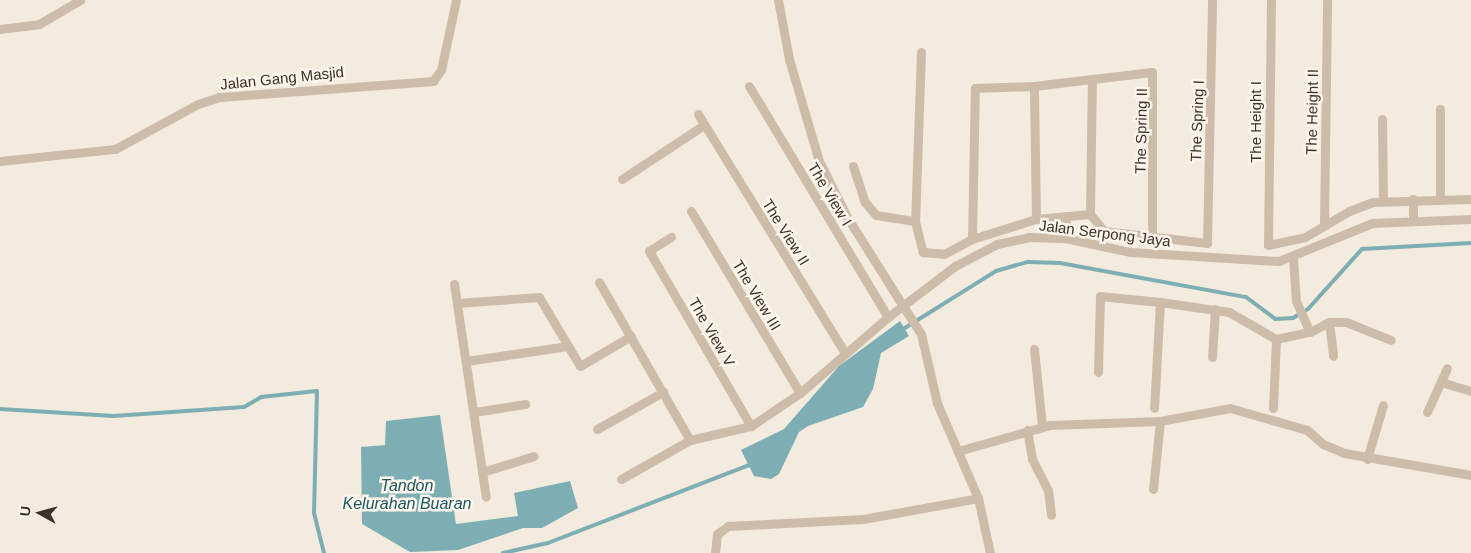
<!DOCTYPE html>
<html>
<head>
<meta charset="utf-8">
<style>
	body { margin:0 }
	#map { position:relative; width:1471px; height:553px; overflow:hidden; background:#f4ebdf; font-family:Helvetica,sans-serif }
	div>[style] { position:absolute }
	.water>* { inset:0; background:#7daeb3 }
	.stream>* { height:4px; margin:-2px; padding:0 2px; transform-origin:2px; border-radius:2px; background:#7daeb3 }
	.minor>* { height:9px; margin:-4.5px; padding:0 4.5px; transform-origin:4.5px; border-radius:4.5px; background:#cebcaa }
	.minor-bridge>* { height:9px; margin:-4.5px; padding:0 4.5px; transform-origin:4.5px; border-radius:4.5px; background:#cebcaa }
	span { translate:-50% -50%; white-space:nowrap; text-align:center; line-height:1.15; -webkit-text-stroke:5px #fbf5ec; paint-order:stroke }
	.street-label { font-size:15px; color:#3b302a }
	.water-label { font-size:16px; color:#1d585f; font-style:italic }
	.north { position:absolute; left:15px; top:488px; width:50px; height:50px; -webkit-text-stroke:4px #fbf5ec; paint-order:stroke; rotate:277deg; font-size:14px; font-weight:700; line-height:20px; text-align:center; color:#3b302a }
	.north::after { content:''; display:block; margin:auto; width:18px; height:22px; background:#3b302a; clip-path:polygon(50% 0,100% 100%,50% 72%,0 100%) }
</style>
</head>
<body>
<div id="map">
	<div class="water">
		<i style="clip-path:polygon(900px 321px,909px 336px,881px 353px,873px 389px,863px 407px,808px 426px,799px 432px,779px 474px,771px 479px,754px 476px,741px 450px,784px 429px,839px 366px)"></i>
		<i style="clip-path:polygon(440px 415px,456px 524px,518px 516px,514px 493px,570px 481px,578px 508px,542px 528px,523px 528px,458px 550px,410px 552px,362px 524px,361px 447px,385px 445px,386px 421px)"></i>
	</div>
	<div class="stream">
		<i style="left:900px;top:331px;width:113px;rotate:-32deg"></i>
		<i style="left:996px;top:271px;width:33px;rotate:-16deg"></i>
		<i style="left:1028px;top:262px;width:32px;rotate:2deg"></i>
		<i style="left:1060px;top:263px;width:189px;rotate:10.4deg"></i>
		<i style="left:1246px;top:297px;width:36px;rotate:37deg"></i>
		<i style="left:1275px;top:319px;width:18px;rotate:-3deg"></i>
		<i style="left:1293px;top:318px;width:17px;rotate:-31deg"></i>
		<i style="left:1308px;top:309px;width:81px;rotate:-48deg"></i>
		<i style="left:1362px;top:249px;width:109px;rotate:-3.2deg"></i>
		<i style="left:0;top:409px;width:114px;rotate:3.5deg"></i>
		<i style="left:114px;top:416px;width:130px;rotate:-4deg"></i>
		<i style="left:244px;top:407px;width:20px;rotate:-30deg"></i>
		<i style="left:261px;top:397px;width:56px;rotate:-6.1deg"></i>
		<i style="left:317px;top:391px;width:122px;rotate:91.4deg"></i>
		<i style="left:314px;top:513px;width:41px;rotate:76deg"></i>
		<i style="left:503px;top:553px;width:46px;rotate:-12.5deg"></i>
		<i style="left:548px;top:543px;width:219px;rotate:-21.2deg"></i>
	</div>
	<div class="minor">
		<i style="left:778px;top:0;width:60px;rotate:79.4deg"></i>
		<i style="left:789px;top:59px;width:106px;rotate:73.6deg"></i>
		<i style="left:819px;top:161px;width:63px;rotate:63.4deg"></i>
		<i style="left:847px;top:217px;width:96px;rotate:57.8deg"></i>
		<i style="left:1271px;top:0;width:245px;rotate:90.7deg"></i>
		<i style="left:1268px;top:245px;width:38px;rotate:-12deg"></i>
		<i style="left:1305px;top:237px;width:51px;rotate:-30.6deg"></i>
		<i style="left:1349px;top:211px;width:26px;rotate:-21deg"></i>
		<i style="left:1373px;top:202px;width:98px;rotate:-1.8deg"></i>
		<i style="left:0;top:29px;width:39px;rotate:-7deg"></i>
		<i style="left:39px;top:24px;width:48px;rotate:-30.3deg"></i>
		<i style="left:921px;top:52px;width:169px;rotate:92deg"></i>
		<i style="left:915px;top:221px;width:32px;rotate:76deg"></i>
		<i style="left:923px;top:252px;width:21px;rotate:5deg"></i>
		<i style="left:944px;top:254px;width:32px;rotate:-28deg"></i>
		<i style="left:972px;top:239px;width:67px;rotate:-17.4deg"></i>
		<i style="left:1036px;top:219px;width:54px;rotate:-5.3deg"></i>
		<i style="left:1090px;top:214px;width:22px;rotate:51deg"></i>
		<i style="left:1104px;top:231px;width:104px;rotate:6.6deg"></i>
		<i style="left:1207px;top:243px;width:243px;rotate:-88.8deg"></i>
		<i style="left:749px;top:86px;width:270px;rotate:59deg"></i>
		<i style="left:1440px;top:109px;width:90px;rotate:90deg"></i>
		<i style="left:698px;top:114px;width:281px;rotate:58.4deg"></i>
		<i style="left:1382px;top:119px;width:82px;rotate:89.3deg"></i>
		<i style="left:0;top:161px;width:116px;rotate:-6deg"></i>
		<i style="left:115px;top:149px;width:94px;rotate:-28.5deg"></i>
		<i style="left:198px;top:104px;width:23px;rotate:-18deg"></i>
		<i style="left:220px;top:97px;width:214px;rotate:-4.3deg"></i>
		<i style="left:433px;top:81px;width:14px;rotate:-54deg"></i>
		<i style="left:441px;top:70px;width:72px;rotate:-77.9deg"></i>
		<i style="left:853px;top:166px;width:38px;rotate:72deg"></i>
		<i style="left:865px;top:202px;width:17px;rotate:50deg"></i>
		<i style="left:876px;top:215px;width:39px;rotate:9deg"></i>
		<i style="left:622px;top:179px;width:98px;rotate:-33.4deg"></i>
		<i style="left:691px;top:211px;width:212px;rotate:59.1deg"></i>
		<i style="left:1090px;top:214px;width:135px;rotate:-89.2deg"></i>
		<i style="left:1092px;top:79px;width:60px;rotate:-6.7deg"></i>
		<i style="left:1152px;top:72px;width:166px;rotate:90deg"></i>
		<i style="left:1036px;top:219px;width:133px;rotate:-90.9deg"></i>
		<i style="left:1034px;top:86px;width:58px;rotate:-6.9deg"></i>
		<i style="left:1413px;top:219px;width:20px;rotate:-90deg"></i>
		<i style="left:1324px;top:224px;width:224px;rotate:-89.2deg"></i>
		<i style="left:671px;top:237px;width:26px;rotate:148deg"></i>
		<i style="left:649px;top:251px;width:203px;rotate:59.8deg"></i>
		<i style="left:1065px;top:238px;width:22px;rotate:-87deg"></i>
		<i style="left:972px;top:239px;width:151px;rotate:-88.9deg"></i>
		<i style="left:975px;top:88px;width:59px;rotate:-1.9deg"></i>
		<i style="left:1293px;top:258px;width:43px;rotate:86deg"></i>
		<i style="left:1296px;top:301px;width:34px;rotate:66deg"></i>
		<i style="left:599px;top:282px;width:182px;rotate:60.1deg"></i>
		<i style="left:454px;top:284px;width:215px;rotate:81.5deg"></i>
		<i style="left:1160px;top:302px;width:70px;rotate:8.2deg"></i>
		<i style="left:1229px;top:312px;width:54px;rotate:29.9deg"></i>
		<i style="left:1276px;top:339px;width:35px;rotate:-12deg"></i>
		<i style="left:1310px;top:332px;width:21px;rotate:-28deg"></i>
		<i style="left:1329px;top:322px;width:17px"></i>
		<i style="left:1346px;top:322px;width:48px;rotate:21.8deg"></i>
		<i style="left:457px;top:303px;width:82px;rotate:-4.2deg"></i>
		<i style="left:539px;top:297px;width:80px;rotate:59.3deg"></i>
		<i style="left:580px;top:366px;width:59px;rotate:-30.5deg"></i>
		<i style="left:1329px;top:322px;width:34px;rotate:83deg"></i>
		<i style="left:921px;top:334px;width:71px;rotate:76.9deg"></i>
		<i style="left:937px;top:403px;width:103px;rotate:66.7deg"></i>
		<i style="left:978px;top:498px;width:56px;rotate:77.7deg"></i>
		<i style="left:1034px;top:349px;width:78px;rotate:84.1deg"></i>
		<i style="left:1212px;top:357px;width:48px;rotate:-86.4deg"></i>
		<i style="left:466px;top:361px;width:103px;rotate:-8.4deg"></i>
		<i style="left:1098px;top:372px;width:76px;rotate:-88.5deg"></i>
		<i style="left:1100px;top:296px;width:60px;rotate:5.7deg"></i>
		<i style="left:1160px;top:302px;width:106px;rotate:93.2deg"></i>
		<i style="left:1441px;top:382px;width:31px;rotate:17deg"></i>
		<i style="left:1273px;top:408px;width:69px;rotate:-87.5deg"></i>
		<i style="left:474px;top:412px;width:52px;rotate:-8.9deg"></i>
		<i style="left:1427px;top:412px;width:48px;rotate:-65.6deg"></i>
		<i style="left:597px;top:429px;width:76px;rotate:-29.3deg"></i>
		<i style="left:1027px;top:430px;width:29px;rotate:80deg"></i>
		<i style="left:1032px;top:459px;width:35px;rotate:63deg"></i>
		<i style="left:1048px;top:490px;width:25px;rotate:83deg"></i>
		<i style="left:958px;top:451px;width:96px;rotate:-15.8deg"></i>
		<i style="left:1050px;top:425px;width:110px;rotate:-2.1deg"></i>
		<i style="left:1160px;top:421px;width:71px;rotate:-10.5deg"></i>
		<i style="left:1230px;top:408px;width:80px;rotate:15.9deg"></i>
		<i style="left:1307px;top:430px;width:21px;rotate:41deg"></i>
		<i style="left:1323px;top:444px;width:23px;rotate:23deg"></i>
		<i style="left:1344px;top:453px;width:129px;rotate:9.8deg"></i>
		<i style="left:1367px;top:459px;width:56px;rotate:-73.5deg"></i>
		<i style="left:482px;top:472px;width:54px;rotate:-17.1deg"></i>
		<i style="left:621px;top:479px;width:79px;rotate:-29.5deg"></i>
		<i style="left:690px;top:440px;width:63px;rotate:-12.9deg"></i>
		<i style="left:751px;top:426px;width:59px;rotate:-34deg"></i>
		<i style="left:800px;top:393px;width:116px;rotate:-40.8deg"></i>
		<i style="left:888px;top:317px;width:84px;rotate:-37.3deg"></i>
		<i style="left:955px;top:266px;width:47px;rotate:-27.6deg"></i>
		<i style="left:997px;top:244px;width:34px;rotate:-12deg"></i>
		<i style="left:1030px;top:237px;width:35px;rotate:2deg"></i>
		<i style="left:1065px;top:238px;width:66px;rotate:12.2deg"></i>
		<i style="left:1130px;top:252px;width:149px;rotate:3.5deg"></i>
		<i style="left:1279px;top:261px;width:100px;rotate:-22.2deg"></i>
		<i style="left:1372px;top:223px;width:99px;rotate:-2.3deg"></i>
		<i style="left:1153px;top:489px;width:68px;rotate:-84.1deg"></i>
		<i style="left:715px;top:553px;width:19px;rotate:-84deg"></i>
		<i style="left:717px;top:534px;width:14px;rotate:-36deg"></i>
		<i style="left:728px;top:526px;width:135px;rotate:-3deg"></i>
		<i style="left:863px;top:519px;width:117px;rotate:-10.3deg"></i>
	</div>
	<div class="minor-bridge">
		<i style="left:898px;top:298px;width:43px;rotate:57.4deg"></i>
	</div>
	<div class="street-label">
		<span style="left:282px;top:78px;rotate:-6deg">Jalan Gang Masjid</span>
		<span style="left:1312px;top:112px;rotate:-89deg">The Height II</span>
		<span style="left:1197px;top:121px;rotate:-88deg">The Spring I</span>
		<span style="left:1256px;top:122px;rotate:-90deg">The Height I</span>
		<span style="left:1141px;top:131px;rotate:-89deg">The Spring II</span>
		<span style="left:830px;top:194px;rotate:59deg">The View I</span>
		<span style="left:786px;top:232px;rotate:58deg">The View II</span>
		<span style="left:1105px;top:233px;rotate:7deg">Jalan Serpong Jaya</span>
		<span style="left:757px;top:295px;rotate:59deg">The View III</span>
		<span style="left:712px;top:332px;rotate:60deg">The View V</span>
	</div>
	<div class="water-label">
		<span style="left:407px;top:495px">Tandon<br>Kelurahan Buaran</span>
	</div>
	<div class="north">U</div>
</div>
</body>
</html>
